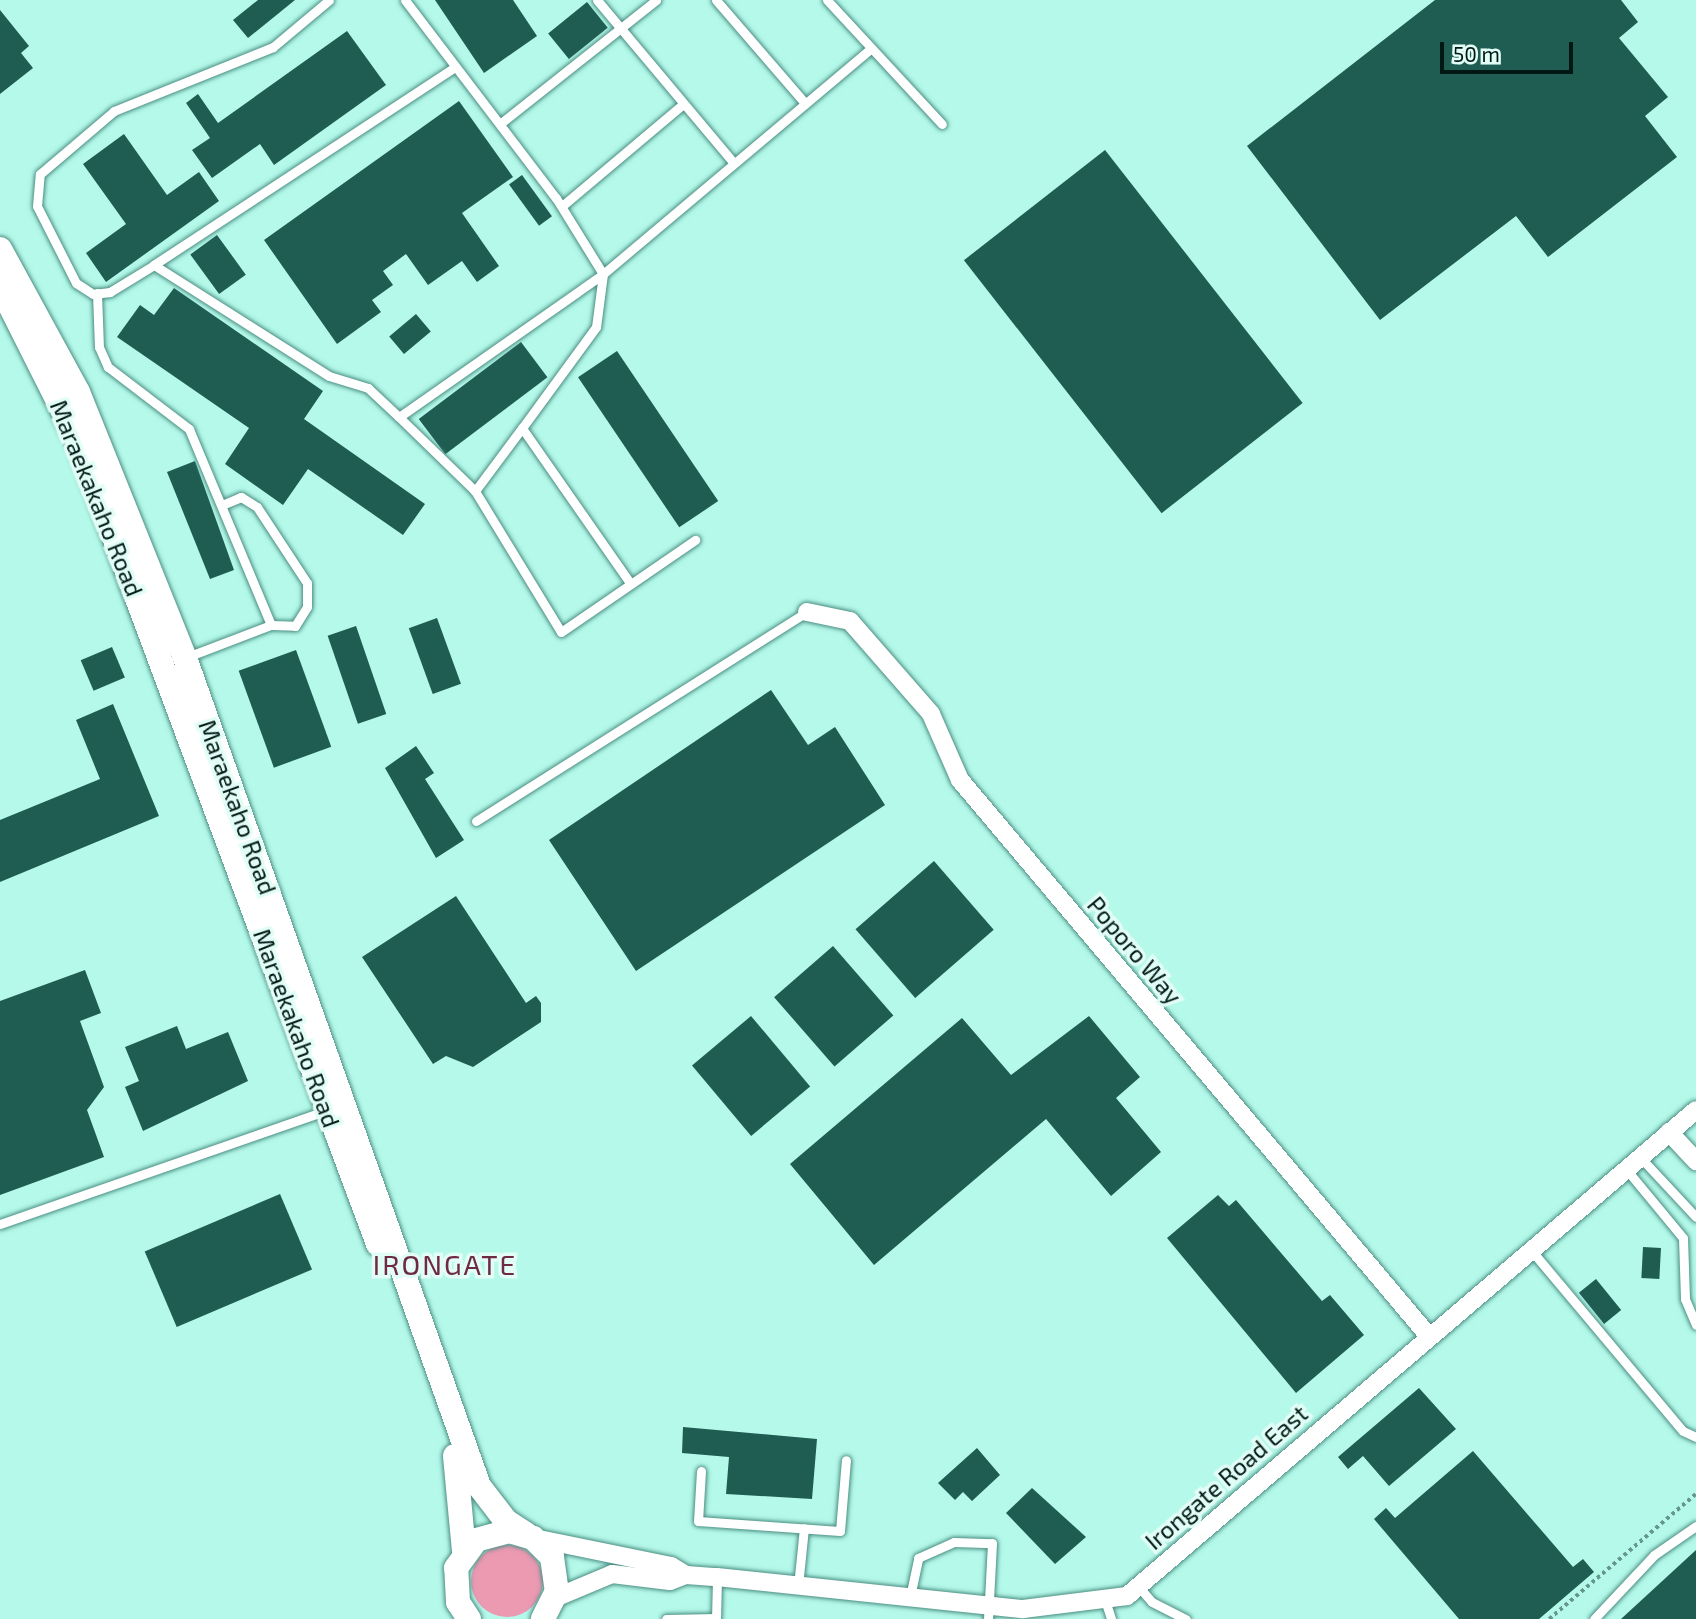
<!DOCTYPE html>
<html>
<head>
<meta charset="utf-8">
<style>
	body { margin:0 }
	#map { position:relative; width:1696px; height:1619px; overflow:hidden; background:#b4f9ea; font-family:"Exo 2",sans-serif }
	div>[style] { position:absolute }
	.green>* { inset:0; background:#ec99b2 }
	.round { border-radius:50% }
	.building>* { inset:0; background:#1f5c52; transform-origin:0 0 }
	.path>* { height:3.5px; margin-top:-1.75px; transform-origin:0; background:repeating-linear-gradient(90deg,#66978d 0 3.5px,transparent 0 7px) }
	.roads { filter:drop-shadow(0 0 2px #4b8e82) drop-shadow(0 0 2px #4b8e82) }
	.service>* { height:9px; margin:-4.5px; padding:0 4.5px; transform-origin:4.5px; border-radius:4.5px; background:#fff }
	.minor>* { height:18px; margin:-9px; padding:0 9px; transform-origin:9px; border-radius:9px; background:#fff }
	.secondary>* { height:24px; margin:-12px; padding:0 12px; transform-origin:12px; border-radius:12px; background:#fff }
	span { translate:-50% -50%; white-space:nowrap; text-align:center; line-height:1.15; -webkit-text-stroke:7px #e2fdf6; paint-order:stroke }
	.street-label { font-size:24px; color:#001814 }
	.quarter-label { font-size:28px; color:#6e2a43; letter-spacing:2px }
	.scale { position:absolute; left:1440px; top:42px; width:133px; height:32px; box-sizing:border-box; border:4px solid #001814; border-top:0; padding-left:9px; font-size:21px; line-height:24px; white-space:nowrap; color:#001814; -webkit-text-stroke:5px #e2fdf6; paint-order:stroke }
</style>
</head>
<body>
<div id="map">
	<div class="green">
		<i class="round" style="left:471px;top:1545px;width:72px;height:72px"></i>
	</div>
	<div class="building">
		<i style="clip-path:polygon(258px 0,295px 0,248px 38px,233px 20px)"></i>
		<i style="clip-path:polygon(435px 0,513px 0,537px 36px,484px 73px)"></i>
		<i style="clip-path:polygon(1435px 0,1621px 0,1638px 22px,1619px 38px,1668px 97px,1645px 116px,1677px 157px,1548px 257px,1516px 216px,1380px 320px,1247px 146px)"></i>
		<i style="left:587px;top:2px;width:33px;height:50px;rotate:51deg"></i>
		<i style="clip-path:polygon(0 10px,29px 46px,21px 53px,33px 68px,0 94px)"></i>
		<i style="clip-path:polygon(347px 31px,386px 85px,274px 165px,260px 144px,212px 178px,192px 150px,210px 138px,186px 103px,198px 94px,218px 123px)"></i>
		<i style="clip-path:polygon(459px 101px,513px 177px,462px 213px,499px 266px,477px 282px,462px 261px,428px 285px,406px 254px,383px 271px,393px 285px,372px 300px,381px 312px,337px 344px,264px 240px)"></i>
		<i style="clip-path:polygon(124px 134px,167px 195px,199px 172px,219px 201px,106px 282px,86px 253px,126px 224px,83px 164px)"></i>
		<i style="left:1105px;top:150px;width:321px;height:179px;rotate:52deg"></i>
		<i style="left:522px;top:175px;width:51px;height:16px;rotate:54deg"></i>
		<i style="left:217px;top:235px;width:49px;height:33px;rotate:54deg"></i>
		<i style="clip-path:polygon(174px 288px,323px 391px,304px 419px,425px 504px,403px 535px,308px 469px,283px 505px,225px 464px,249px 428px,117px 337px,140px 305px,154px 315px)"></i>
		<i style="left:416px;top:314px;width:23px;height:35px;rotate:50deg"></i>
		<i style="left:521px;top:342px;width:44px;height:128px;rotate:53deg"></i>
		<i style="left:617px;top:351px;width:181px;height:47px;rotate:56deg"></i>
		<i style="clip-path:polygon(195px 461px,234px 570px,210px 579px,167px 472px)"></i>
		<i style="left:437px;top:618px;width:70px;height:30px;rotate:70deg"></i>
		<i style="left:356px;top:626px;width:93px;height:30px;rotate:71deg"></i>
		<i style="left:112px;top:647px;width:33px;height:34px;rotate:67deg"></i>
		<i style="left:296px;top:650px;width:103px;height:61px;rotate:70deg"></i>
		<i style="clip-path:polygon(771px 690px,808px 745px,835px 727px,885px 805px,636px 971px,549px 840px)"></i>
		<i style="clip-path:polygon(113px 704px,159px 816px,0 882px,0 820px,100px 779px,76px 720px)"></i>
		<i style="clip-path:polygon(416px 746px,434px 773px,425px 779px,464px 840px,436px 858px,385px 768px)"></i>
		<i style="left:934px;top:861px;width:91px;height:104px;rotate:49deg"></i>
		<i style="clip-path:polygon(456px 896px,526px 1003px,536px 996px,541px 1003px,541px 1022px,473px 1067px,446px 1056px,433px 1064px,362px 957px)"></i>
		<i style="left:833px;top:946px;width:92px;height:78px;rotate:49deg"></i>
		<i style="clip-path:polygon(85px 970px,101px 1013px,80px 1021px,104px 1087px,87px 1110px,104px 1157px,0 1195px,0 1001px)"></i>
		<i style="left:751px;top:1016px;width:92px;height:77px;rotate:50deg"></i>
		<i style="clip-path:polygon(1089px 1016px,1140px 1077px,1116px 1098px,1161px 1152px,1111px 1196px,1046px 1119px,874px 1265px,790px 1164px,962px 1018px,1011px 1075px)"></i>
		<i style="clip-path:polygon(177px 1026px,186px 1049px,228px 1032px,248px 1081px,143px 1131px,125px 1087px,139px 1081px,125px 1047px)"></i>
		<i style="left:280px;top:1194px;width:82px;height:147px;rotate:67deg"></i>
		<i style="clip-path:polygon(1218px 1195px,1229px 1206px,1236px 1200px,1322px 1301px,1330px 1295px,1364px 1335px,1296px 1393px,1167px 1238px)"></i>
		<i style="left:1643px;top:1247px;width:18px;height:31px;rotate:3deg"></i>
		<i style="left:1596px;top:1279px;width:40px;height:22px;rotate:51deg"></i>
		<i style="clip-path:polygon(1419px 1388px,1456px 1429px,1389px 1486px,1363px 1456px,1348px 1469px,1338px 1457px)"></i>
		<i style="clip-path:polygon(683px 1427px,817px 1439px,812px 1499px,726px 1494px,729px 1457px,682px 1453px)"></i>
		<i style="clip-path:polygon(977px 1448px,1000px 1475px,972px 1501px,963px 1492px,955px 1500px,938px 1483px)"></i>
		<i style="clip-path:polygon(1473px 1451px,1573px 1567px,1583px 1559px,1594px 1572px,1539px 1619px,1459px 1619px,1374px 1519px,1386px 1508px,1395px 1518px)"></i>
		<i style="clip-path:polygon(1032px 1488px,1086px 1537px,1055px 1564px,1006px 1513px)"></i>
		<i style="clip-path:polygon(1696px 1550px,1696px 1619px,1621px 1619px)"></i>
	</div>
	<div class="path">
		<i style="left:1549px;top:1619px;width:193px;rotate:-40.4deg"></i>
	</div>
	<div class="roads">
		<div class="service">
			<i style="left:405px;top:0;width:249px;rotate:52.7deg"></i>
			<i style="left:556px;top:198px;width:89px;rotate:58.3deg"></i>
			<i style="left:603px;top:274px;width:53px;rotate:97.5deg"></i>
			<i style="left:596px;top:327px;width:125px;rotate:126.2deg"></i>
			<i style="left:522px;top:428px;width:190px;rotate:55.1deg"></i>
			<i style="left:597px;top:0;width:212px;rotate:50deg"></i>
			<i style="left:716px;top:0;width:136px;rotate:49.2deg"></i>
			<i style="left:827px;top:0;width:169px;rotate:47.2deg"></i>
			<i style="left:455px;top:67px;width:360px;rotate:146.7deg"></i>
			<i style="left:154px;top:265px;width:207px;rotate:32.4deg"></i>
			<i style="left:329px;top:376px;width:41px;rotate:17.1deg"></i>
			<i style="left:368px;top:388px;width:42px;rotate:43.1deg"></i>
			<i style="left:399px;top:417px;width:249px;rotate:-35deg"></i>
			<i style="left:603px;top:274px;width:348px;rotate:-40.1deg"></i>
			<i style="left:501px;top:123px;width:198px;rotate:-38.4deg"></i>
			<i style="left:562px;top:206px;width:158px;rotate:-40.1deg"></i>
			<i style="left:154px;top:265px;width:52px;rotate:148.5deg"></i>
			<i style="left:110px;top:292px;width:17px;rotate:173deg"></i>
			<i style="left:93px;top:294px;width:20px;rotate:-147deg"></i>
			<i style="left:76px;top:283px;width:86px;rotate:-116.9deg"></i>
			<i style="left:37px;top:206px;width:32px;rotate:-85deg"></i>
			<i style="left:40px;top:174px;width:97px;rotate:-40.4deg"></i>
			<i style="left:114px;top:111px;width:171px;rotate:-21.9deg"></i>
			<i style="left:273px;top:47px;width:73px;rotate:-40deg"></i>
			<i style="left:97px;top:293px;width:54px;rotate:87.9deg"></i>
			<i style="left:99px;top:347px;width:22px;rotate:66deg"></i>
			<i style="left:108px;top:367px;width:102px;rotate:37.4deg"></i>
			<i style="left:189px;top:429px;width:212px;rotate:67.3deg"></i>
			<i style="left:271px;top:625px;width:24px;rotate:2deg"></i>
			<i style="left:295px;top:626px;width:22px;rotate:-58deg"></i>
			<i style="left:307px;top:607px;width:24px;rotate:-90deg"></i>
			<i style="left:307px;top:583px;width:91px;rotate:-123.3deg"></i>
			<i style="left:257px;top:507px;width:19px;rotate:-148deg"></i>
			<i style="left:241px;top:497px;width:21px;rotate:157deg"></i>
			<i style="left:399px;top:417px;width:106px;rotate:44.2deg"></i>
			<i style="left:475px;top:491px;width:165px;rotate:58.6deg"></i>
			<i style="left:561px;top:632px;width:163px;rotate:-34.5deg"></i>
			<i style="left:475px;top:491px;width:79px;rotate:-53.3deg"></i>
			<i style="left:187px;top:657px;width:90px;rotate:-20.9deg"></i>
			<i style="left:476px;top:821px;width:391px;rotate:-32.3deg"></i>
			<i style="left:1640px;top:1157px;width:82px;rotate:47deg"></i>
			<i style="left:1626px;top:1169px;width:89px;rotate:50.4deg"></i>
			<i style="left:1683px;top:1238px;width:61px;rotate:88.1deg"></i>
			<i style="left:1685px;top:1299px;width:28px;rotate:67deg"></i>
			<i style="left:0;top:1224px;width:347px;rotate:-19.2deg"></i>
			<i style="left:1531px;top:1250px;width:236px;rotate:50deg"></i>
			<i style="left:1683px;top:1431px;width:14px;rotate:25deg"></i>
			<i style="left:701px;top:1471px;width:50px;rotate:93.4deg"></i>
			<i style="left:698px;top:1521px;width:142px;rotate:4deg"></i>
			<i style="left:840px;top:1531px;width:71px;rotate:-85.2deg"></i>
			<i style="left:798px;top:1586px;width:58px;rotate:-84.1deg"></i>
			<i style="left:1138px;top:1586px;width:21px;rotate:49deg"></i>
			<i style="left:1152px;top:1602px;width:38px;rotate:27deg"></i>
			<i style="left:910px;top:1597px;width:40px;rotate:-78deg"></i>
			<i style="left:918px;top:1558px;width:39px;rotate:-24deg"></i>
			<i style="left:954px;top:1542px;width:38px;rotate:2deg"></i>
			<i style="left:992px;top:1543px;width:76px;rotate:93deg"></i>
			<i style="left:1105px;top:1600px;width:20px;rotate:72deg"></i>
			<i style="left:666px;top:1619px;width:50px;rotate:-1.1deg"></i>
			<i style="left:716px;top:1619px;width:42px;rotate:-88.6deg"></i>
			<i style="left:1594px;top:1619px;width:88px;rotate:-46.8deg"></i>
			<i style="left:1654px;top:1555px;width:51px;rotate:-34.6deg"></i>
		</div>
		<div class="minor">
			<i style="left:807px;top:612px;width:44px;rotate:11.8deg"></i>
			<i style="left:850px;top:621px;width:123px;rotate:48.9deg"></i>
			<i style="left:931px;top:714px;width:72px;rotate:66.3deg"></i>
			<i style="left:960px;top:780px;width:725px;rotate:49.87deg"></i>
			<i style="left:1669px;top:1132px;width:40px;rotate:47deg"></i>
			<i style="left:534px;top:1538px;width:140px;rotate:11.6deg"></i>
			<i style="left:671px;top:1566px;width:17px;rotate:31deg"></i>
			<i style="left:555px;top:1598px;width:62px;rotate:-22.8deg"></i>
			<i style="left:612px;top:1574px;width:58px;rotate:6.9deg"></i>
			<i style="left:670px;top:1581px;width:17px;rotate:-21deg"></i>
			<i style="left:686px;top:1575px;width:31px;rotate:4deg"></i>
			<i style="left:717px;top:1577px;width:308px;rotate:6deg"></i>
			<i style="left:1023px;top:1609px;width:105px;rotate:-7.1deg"></i>
			<i style="left:1127px;top:1596px;width:748px;rotate:-40.5deg"></i>
		</div>
		<div class="secondary">
			<i style="left:0;top:249px;width:163px;rotate:61.4deg"></i>
			<i style="left:78px;top:392px;width:287px;rotate:68.1deg"></i>
			<i style="left:185px;top:658px;width:879px;rotate:70.45deg"></i>
			<i style="left:479px;top:1486px;width:44px;rotate:52.4deg"></i>
			<i style="left:506px;top:1521px;width:24px;rotate:33deg"></i>
			<i style="left:0;top:286px;width:176px;rotate:63.3deg"></i>
			<i style="left:79px;top:443px;width:855px;rotate:69.53deg"></i>
			<i style="left:455px;top:1456px;width:96px;rotate:84.6deg"></i>
			<i style="left:469px;top:1619px;width:20px;rotate:-123deg"></i>
			<i style="left:458px;top:1602px;width:34px;rotate:-93deg"></i>
			<i style="left:456px;top:1568px;width:34px;rotate:-54deg"></i>
			<i style="left:476px;top:1540px;width:34px;rotate:-15deg"></i>
			<i style="left:509px;top:1531px;width:25px;rotate:16deg"></i>
			<i style="left:533px;top:1538px;width:27px;rotate:45deg"></i>
			<i style="left:552px;top:1557px;width:34px;rotate:82deg"></i>
			<i style="left:557px;top:1591px;width:31px;rotate:117deg"></i>
		</div>
	</div>
	<div class="street-label">
		<span style="left:97px;top:498px;rotate:68deg">Maraekakaho Road</span>
		<span style="left:238px;top:807px;rotate:70deg">Maraekaho Road</span>
		<span style="left:1135px;top:950px;rotate:50deg">Poporo Way</span>
		<span style="left:297px;top:1028px;rotate:70deg">Maraekakaho Road</span>
		<span style="left:1226px;top:1477px;rotate:-41deg">Irongate Road East</span>
	</div>
	<div class="quarter-label">
		<span style="left:445px;top:1264px">IRONGATE</span>
	</div>
	<div class="scale">50 m</div>
</div>
</body>
</html>
